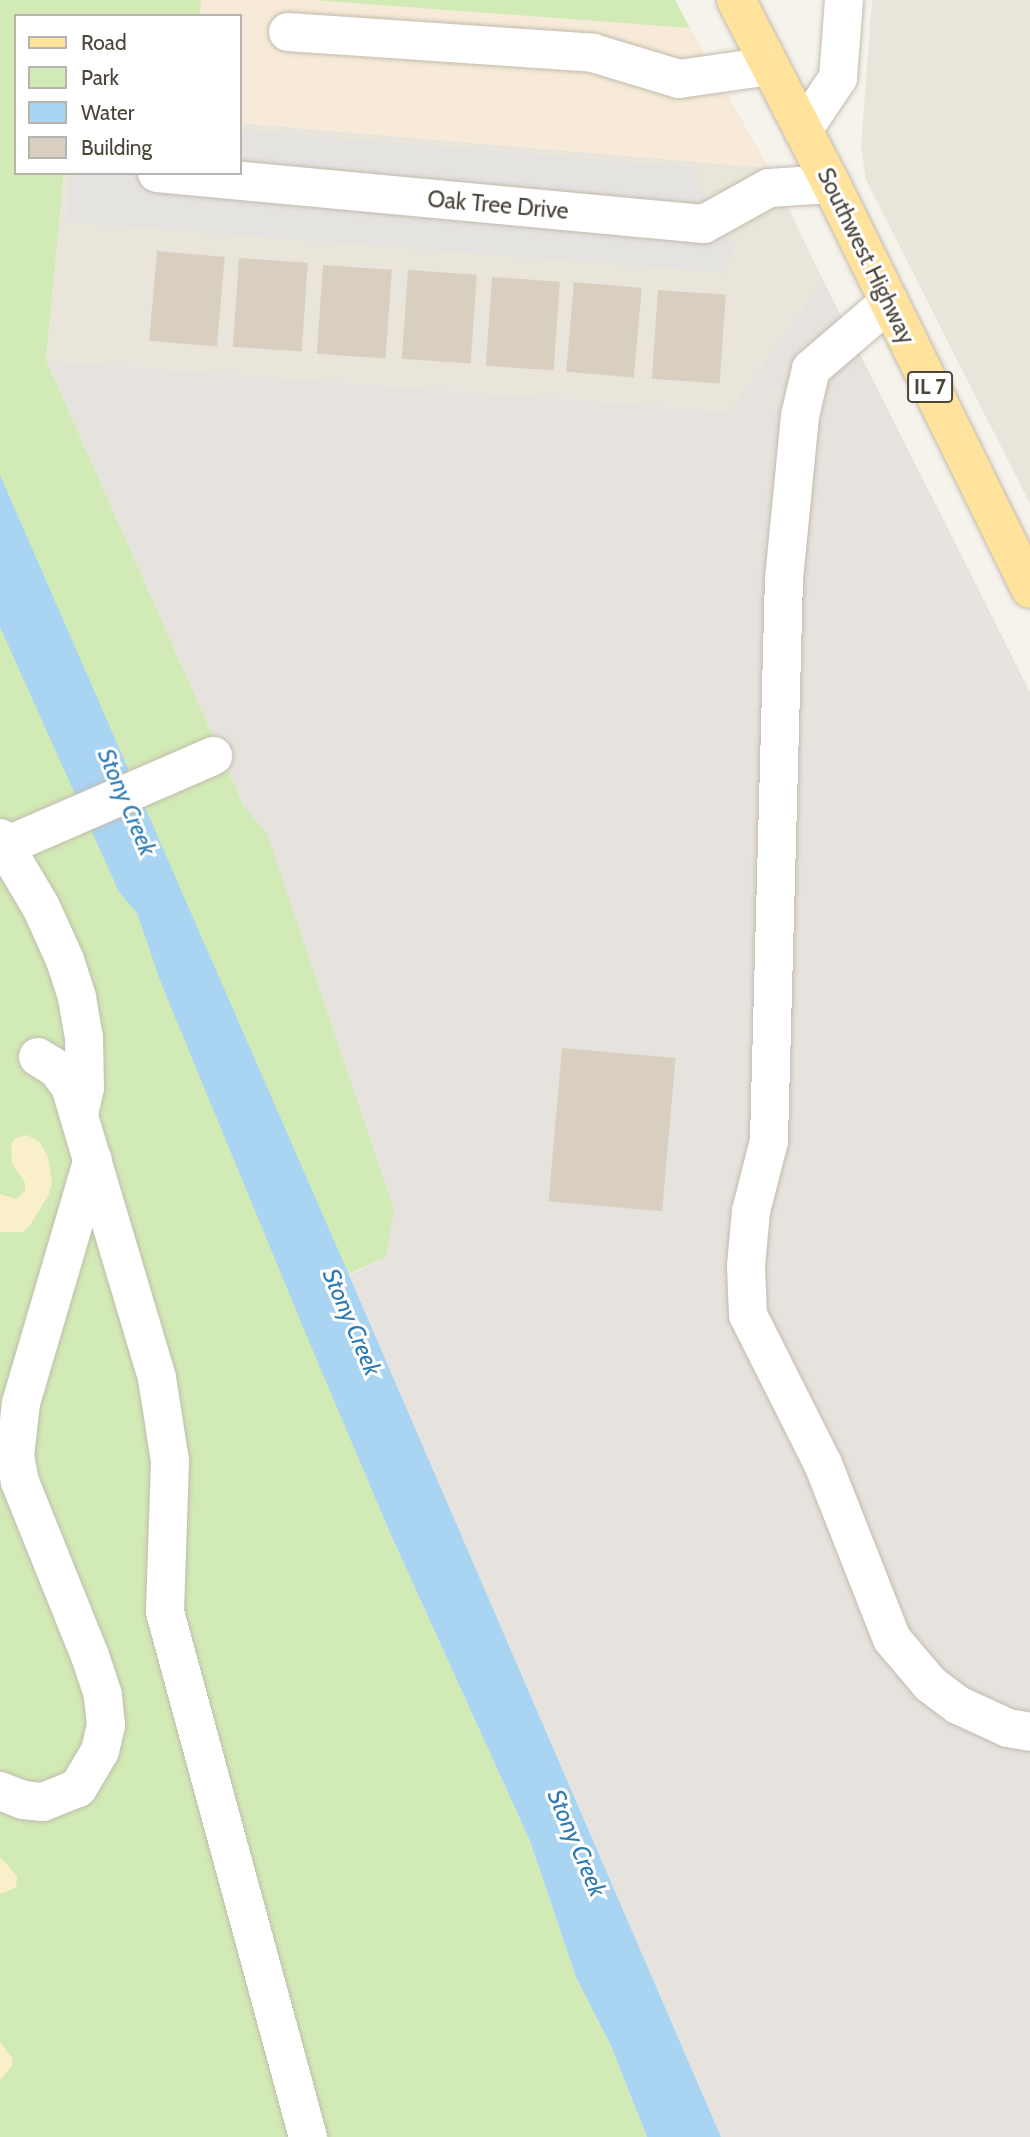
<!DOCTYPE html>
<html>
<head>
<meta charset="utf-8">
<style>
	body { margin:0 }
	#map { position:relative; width:1030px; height:2137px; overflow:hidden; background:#f6f3ec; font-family:Cabin,sans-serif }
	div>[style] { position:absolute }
	.residential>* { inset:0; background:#eae5da }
	.commercial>* { inset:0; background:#f7ead8 }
	.industrial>* { inset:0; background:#e6e2dd }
	.green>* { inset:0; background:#d2eab5 }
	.sand>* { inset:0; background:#f9efc9 }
	.parking>* { inset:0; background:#e5e3e0 }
	.water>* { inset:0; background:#a9d4f2 }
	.building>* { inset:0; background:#d8cfc1; transform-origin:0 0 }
	.roads { filter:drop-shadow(0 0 2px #c2bbae) drop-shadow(0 0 2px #c2bbae) }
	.minor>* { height:38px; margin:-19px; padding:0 19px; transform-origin:19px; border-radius:19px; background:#fff }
	.major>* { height:38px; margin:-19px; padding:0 19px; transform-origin:19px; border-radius:19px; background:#ffe39c }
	span { translate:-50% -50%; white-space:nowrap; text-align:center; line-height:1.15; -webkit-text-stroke:6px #fff; paint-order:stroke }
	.shield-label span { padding:2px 5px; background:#fff; border:2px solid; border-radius:5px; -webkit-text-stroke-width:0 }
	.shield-label { font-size:21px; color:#4b4439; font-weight:700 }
	.street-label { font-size:23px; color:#4b4439 }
	.water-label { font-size:24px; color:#2e7ab2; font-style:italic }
	.legend { position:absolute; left:14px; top:14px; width:228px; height:161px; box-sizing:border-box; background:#fff; border:2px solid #b7b4b0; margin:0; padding:9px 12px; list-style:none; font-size:21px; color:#4b4439 }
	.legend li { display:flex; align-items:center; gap:14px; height:35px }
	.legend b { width:35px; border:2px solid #b7b4b0 }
</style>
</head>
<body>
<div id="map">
	<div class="residential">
		<i style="clip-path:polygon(872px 0,1030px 0,1030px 504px,866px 180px,861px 147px)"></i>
		<i style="clip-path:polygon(240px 123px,769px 168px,823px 280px,729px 411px,46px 360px,64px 173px,240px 173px)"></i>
	</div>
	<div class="commercial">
		<i style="clip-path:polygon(201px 0,312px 0,690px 28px,769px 168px,240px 123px,240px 16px,200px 16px)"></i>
	</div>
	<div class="industrial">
		<i style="clip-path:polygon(823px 280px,1030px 692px,1030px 2137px,721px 2137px,349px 1275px,386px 1257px,251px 816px,244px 806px,46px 360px,729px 411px)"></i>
	</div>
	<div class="green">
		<i style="clip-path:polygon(0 0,201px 0,200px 16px,16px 16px,16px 173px,64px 173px,46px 360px,244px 806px,267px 834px,394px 1210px,386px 1257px,292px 1300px,391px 1535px,530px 1841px,576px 1977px,611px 2046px,647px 2137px,0 2137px)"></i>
		<i style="clip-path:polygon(312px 0,675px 0,690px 28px)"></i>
	</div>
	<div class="sand">
		<i style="clip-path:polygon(27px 1135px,40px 1142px,48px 1157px,52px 1182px,49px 1194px,29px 1227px,22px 1232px,0 1232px,0 1194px,16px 1199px,25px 1191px,25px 1183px,12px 1163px,11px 1146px,14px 1139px)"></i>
		<i style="clip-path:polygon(0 1857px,17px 1876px,16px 1887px,4px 1893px,0 1893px)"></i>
		<i style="clip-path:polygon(0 2042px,12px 2058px,12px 2066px,0 2080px)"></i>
	</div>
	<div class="parking">
		<i style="clip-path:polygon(240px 130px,697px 168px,698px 188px,709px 197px,735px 246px,726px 273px,66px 222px,70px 173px,240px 173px)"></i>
	</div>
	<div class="water">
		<i style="clip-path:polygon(0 475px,349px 1275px,721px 2137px,647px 2137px,611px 2046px,576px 1977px,530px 1841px,391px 1535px,310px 1344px,161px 983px,137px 913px,119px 892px,0 627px)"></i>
	</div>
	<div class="building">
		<i style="left:157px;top:251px;width:68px;height:90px;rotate:5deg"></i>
		<i style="left:239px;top:258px;width:69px;height:89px;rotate:4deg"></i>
		<i style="left:323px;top:265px;width:69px;height:89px;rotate:4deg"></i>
		<i style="left:408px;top:270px;width:69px;height:89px;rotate:4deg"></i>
		<i style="left:492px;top:277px;width:68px;height:89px;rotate:4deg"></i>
		<i style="left:574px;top:282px;width:68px;height:90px;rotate:5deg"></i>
		<i style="left:658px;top:290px;width:68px;height:89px;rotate:4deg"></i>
		<i style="left:562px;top:1048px;width:114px;height:154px;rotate:5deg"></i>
	</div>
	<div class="roads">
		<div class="minor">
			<i style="left:288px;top:32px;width:306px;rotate:3.9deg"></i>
			<i style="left:593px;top:53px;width:90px;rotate:16.8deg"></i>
			<i style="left:679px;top:79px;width:92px;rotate:-8.1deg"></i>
			<i style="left:803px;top:130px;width:63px;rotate:-56.1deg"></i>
			<i style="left:838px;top:78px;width:78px;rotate:-85.6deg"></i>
			<i style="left:157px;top:173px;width:549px;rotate:5.33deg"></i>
			<i style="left:704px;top:224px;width:74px;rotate:-29deg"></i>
			<i style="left:769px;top:188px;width:62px;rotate:-3.7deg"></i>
			<i style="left:889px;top:302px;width:103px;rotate:139.3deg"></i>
			<i style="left:811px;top:369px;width:48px;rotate:103.2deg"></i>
			<i style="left:800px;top:416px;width:163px;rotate:95.6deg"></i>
			<i style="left:784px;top:578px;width:563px;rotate:91.53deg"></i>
			<i style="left:769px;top:1141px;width:72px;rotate:104.4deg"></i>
			<i style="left:751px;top:1211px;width:55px;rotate:95.2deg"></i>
			<i style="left:746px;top:1266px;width:49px;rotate:87.7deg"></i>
			<i style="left:748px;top:1315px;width:167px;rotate:63.3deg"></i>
			<i style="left:823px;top:1464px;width:188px;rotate:68.5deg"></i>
			<i style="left:892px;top:1639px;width:59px;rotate:49.8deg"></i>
			<i style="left:930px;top:1684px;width:35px;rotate:37deg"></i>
			<i style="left:958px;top:1705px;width:55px;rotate:24.7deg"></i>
			<i style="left:1008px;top:1728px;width:22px;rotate:10deg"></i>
			<i style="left:0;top:838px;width:80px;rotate:59.3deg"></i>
			<i style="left:41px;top:907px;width:58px;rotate:65.6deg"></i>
			<i style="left:65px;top:960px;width:40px;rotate:72deg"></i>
			<i style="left:77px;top:998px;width:40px;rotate:80deg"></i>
			<i style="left:84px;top:1037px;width:51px;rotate:88.9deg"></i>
			<i style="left:85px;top:1088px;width:27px;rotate:103deg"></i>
			<i style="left:6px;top:846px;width:226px;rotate:-23.5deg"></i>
			<i style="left:38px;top:1057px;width:22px;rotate:32deg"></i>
			<i style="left:57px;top:1069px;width:21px;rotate:53deg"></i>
			<i style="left:70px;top:1086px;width:305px;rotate:73.4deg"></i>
			<i style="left:157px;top:1378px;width:84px;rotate:81.1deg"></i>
			<i style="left:170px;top:1461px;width:151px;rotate:91.9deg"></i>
			<i style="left:165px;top:1612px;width:544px;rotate:74.76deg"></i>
			<i style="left:0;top:1791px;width:25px;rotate:21deg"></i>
			<i style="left:23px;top:1800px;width:20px;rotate:6deg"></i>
			<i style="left:43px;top:1802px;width:38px;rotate:-22deg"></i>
			<i style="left:78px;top:1788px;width:43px;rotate:-59.3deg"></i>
			<i style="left:100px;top:1751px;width:27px;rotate:-77deg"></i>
			<i style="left:106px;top:1725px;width:30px;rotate:-96deg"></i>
			<i style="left:103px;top:1695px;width:41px;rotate:-108.4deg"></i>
			<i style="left:90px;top:1656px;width:188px;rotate:-111.9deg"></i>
			<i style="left:20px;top:1482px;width:25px;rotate:-101deg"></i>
			<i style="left:15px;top:1457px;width:54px;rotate:-83.7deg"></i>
			<i style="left:21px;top:1403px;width:254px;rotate:-73.6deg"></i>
		</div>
		<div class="major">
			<i style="left:736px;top:0;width:207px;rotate:62.7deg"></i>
			<i style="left:831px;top:184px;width:451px;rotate:63.8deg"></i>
		</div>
	</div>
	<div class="shield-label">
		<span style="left:930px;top:387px">IL 7</span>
	</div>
	<div class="street-label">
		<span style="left:498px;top:205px;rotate:5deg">Oak Tree Drive</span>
		<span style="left:866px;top:256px;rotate:64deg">Southwest Highway</span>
	</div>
	<div class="water-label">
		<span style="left:127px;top:802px;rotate:67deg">Stony Creek</span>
		<span style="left:352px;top:1322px;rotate:67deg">Stony Creek</span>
		<span style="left:577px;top:1843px;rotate:67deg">Stony Creek</span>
	</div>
	<ul class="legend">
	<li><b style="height:9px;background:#ffe39c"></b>Road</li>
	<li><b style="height:19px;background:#d2eab5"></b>Park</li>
	<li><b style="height:19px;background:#a9d4f2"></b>Water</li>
	<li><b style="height:19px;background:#d8cfc1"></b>Building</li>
	</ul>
</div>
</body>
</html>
